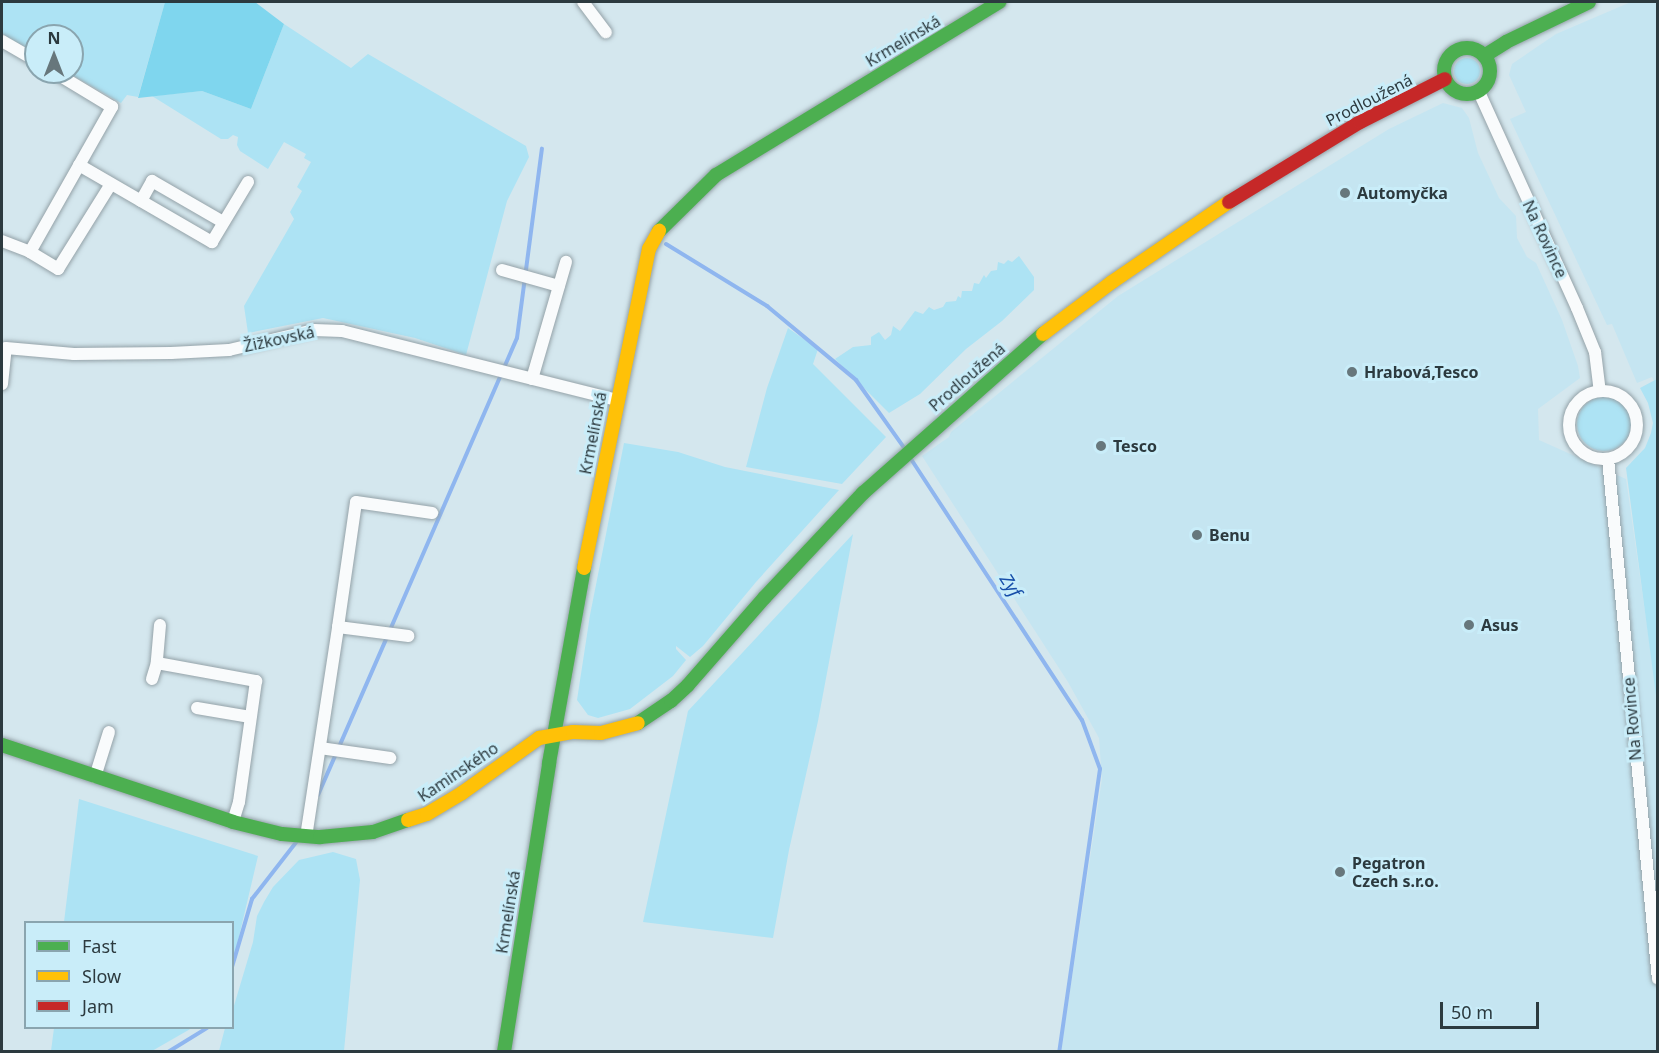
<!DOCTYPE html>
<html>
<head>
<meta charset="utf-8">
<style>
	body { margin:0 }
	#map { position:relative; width:1659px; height:1053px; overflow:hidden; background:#d4e7ee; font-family:"Noto Sans",sans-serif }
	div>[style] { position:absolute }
	.built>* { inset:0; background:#c5e5f1 }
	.green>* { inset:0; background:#ade3f4 }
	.round { border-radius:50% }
	.forest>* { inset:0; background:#7fd6ee }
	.stream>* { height:4px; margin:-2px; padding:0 2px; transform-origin:2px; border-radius:2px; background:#8fb6ef }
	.roads { filter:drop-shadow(0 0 2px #94a2a8) drop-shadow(0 0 2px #94a2a8) }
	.street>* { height:12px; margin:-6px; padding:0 6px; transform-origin:6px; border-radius:6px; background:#f9fbfc }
	.street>.ring { margin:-6px; padding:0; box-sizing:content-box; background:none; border:12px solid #f9fbfc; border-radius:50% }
	.fast>* { height:14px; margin:-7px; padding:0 7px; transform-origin:7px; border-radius:7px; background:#4caf50 }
	.fast>.ring { margin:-7px; padding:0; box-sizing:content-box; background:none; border:14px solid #4caf50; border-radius:50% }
	.slow>* { height:14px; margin:-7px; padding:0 7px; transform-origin:7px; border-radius:7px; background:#ffc107 }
	.jam>* { height:14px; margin:-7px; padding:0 7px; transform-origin:7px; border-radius:7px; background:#c62828 }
	.dots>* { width:16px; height:16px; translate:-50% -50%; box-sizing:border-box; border:3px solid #c9edf9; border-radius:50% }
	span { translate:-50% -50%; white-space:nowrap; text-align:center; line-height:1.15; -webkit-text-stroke:6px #c9edf9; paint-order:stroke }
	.street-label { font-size:16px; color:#2c3a3f }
	.poi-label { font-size:16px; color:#2c3a3f; font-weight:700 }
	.left { translate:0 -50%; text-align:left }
	.water-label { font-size:18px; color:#164ea9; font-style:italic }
	.frame { position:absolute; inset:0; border:3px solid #2c3a3f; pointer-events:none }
	.legend { position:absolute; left:24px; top:921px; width:210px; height:108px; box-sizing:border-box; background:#c9edf9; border:2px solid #8aa5af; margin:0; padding:8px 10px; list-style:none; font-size:18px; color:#2c3a3f }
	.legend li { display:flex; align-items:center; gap:12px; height:30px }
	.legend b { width:30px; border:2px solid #8aa5af }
	.north { position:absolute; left:24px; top:24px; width:60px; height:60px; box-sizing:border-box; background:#c9edf9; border:2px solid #8aa5af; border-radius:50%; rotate:0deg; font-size:16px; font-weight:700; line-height:24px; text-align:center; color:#2c3a3f }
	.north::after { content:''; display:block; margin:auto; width:21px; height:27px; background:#67777c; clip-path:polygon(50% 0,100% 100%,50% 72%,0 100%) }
	.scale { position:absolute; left:1440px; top:1002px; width:99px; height:27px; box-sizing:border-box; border:3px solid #2c3a3f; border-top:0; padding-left:8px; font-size:18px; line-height:21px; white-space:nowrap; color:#2c3a3f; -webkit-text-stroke:4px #c9edf9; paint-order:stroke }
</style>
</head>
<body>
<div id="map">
	<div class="built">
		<i style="clip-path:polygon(1631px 2px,1657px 2px,1658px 379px,1654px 381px,1652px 377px,1637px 383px,1612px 324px,1607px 325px,1510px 119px,1526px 112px,1509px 75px,1512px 64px,1556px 34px)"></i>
		<i style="clip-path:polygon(1443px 103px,1462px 108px,1469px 118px,1478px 153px,1499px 198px,1516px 216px,1517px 238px,1527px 257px,1536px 263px,1562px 320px,1578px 366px,1580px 378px,1538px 409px,1539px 440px,1626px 479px,1658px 703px,1657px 1051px,1061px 1051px,1102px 779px,1099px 738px,1068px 682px,922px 456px,949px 437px,951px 432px,1118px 296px,1389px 129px)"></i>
	</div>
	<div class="green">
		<i style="clip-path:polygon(2px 2px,165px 2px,138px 97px,127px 95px,121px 103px,67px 72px,72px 72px,72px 36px,36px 36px,36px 54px,7px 37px,2px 33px)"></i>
		<i style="clip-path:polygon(284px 24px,351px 68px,368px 54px,526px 146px,529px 157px,507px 201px,466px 355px,415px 338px,323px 318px,248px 333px,244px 306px,294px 219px,290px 212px,302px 191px,297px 187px,311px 162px,304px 158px,306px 154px,284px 142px,268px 169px,240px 151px,237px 145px,238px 137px,233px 135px,228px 139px,221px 139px,152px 96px,202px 91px,251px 109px)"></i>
		<i class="round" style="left:1454px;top:58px;width:26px;height:26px"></i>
		<i style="clip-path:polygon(1019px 256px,1034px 277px,1034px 290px,1002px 321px,966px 349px,920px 394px,889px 413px,835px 359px,853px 347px,871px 345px,871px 337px,879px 332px,885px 340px,891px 335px,893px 326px,900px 331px,915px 311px,923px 314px,929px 307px,934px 310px,943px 307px,946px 302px,956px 301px,958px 296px,961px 298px,962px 291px,972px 291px,974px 283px,979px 284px,984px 275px,986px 278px,991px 271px,997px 270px,998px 262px,1004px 264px,1008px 260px,1012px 262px)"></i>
		<i style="clip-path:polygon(788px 328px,818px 349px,813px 364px,886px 437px,842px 484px,746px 467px,767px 388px)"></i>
		<i style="clip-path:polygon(1657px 379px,1657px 703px,1626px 468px,1645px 448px,1651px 433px,1653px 423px,1648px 403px,1640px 388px)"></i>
		<i class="round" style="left:1577px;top:397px;width:54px;height:54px"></i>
		<i style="clip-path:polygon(624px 443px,678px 452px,725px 467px,839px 490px,756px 582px,703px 646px,690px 657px,676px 646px,676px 649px,686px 660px,673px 676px,630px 709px,598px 718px,588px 715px,577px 700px,590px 615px)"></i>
		<i style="clip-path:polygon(853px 534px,818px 721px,789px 850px,773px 938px,643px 922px,688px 711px)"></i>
		<i style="clip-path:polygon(79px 799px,258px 856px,233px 962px,232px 922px,64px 922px)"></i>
		<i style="clip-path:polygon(333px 852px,356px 859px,360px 880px,344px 1051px,219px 1051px,225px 1028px,232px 1028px,233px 1009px,253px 942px,257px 916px,264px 902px,273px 887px,299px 860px)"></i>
		<i style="clip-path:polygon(54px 1028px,192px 1028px,152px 1051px,51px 1051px)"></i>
	</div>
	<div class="forest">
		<i style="clip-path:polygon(165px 2px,255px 2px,284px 24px,251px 109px,202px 91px,138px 98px)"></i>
	</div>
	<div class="stream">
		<i style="left:666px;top:244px;width:119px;rotate:31.5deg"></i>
		<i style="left:767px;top:306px;width:116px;rotate:39.7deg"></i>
		<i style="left:856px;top:380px;width:85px;rotate:54.6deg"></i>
		<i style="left:909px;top:456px;width:316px;rotate:56.8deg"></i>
		<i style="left:1082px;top:720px;width:52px;rotate:69.8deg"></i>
		<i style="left:1100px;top:769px;width:286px;rotate:98.2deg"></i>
		<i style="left:390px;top:630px;width:318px;rotate:-66.5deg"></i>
		<i style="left:517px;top:338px;width:191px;rotate:-82.5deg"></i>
		<i style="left:318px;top:795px;width:172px;rotate:-66.4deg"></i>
		<i style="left:232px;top:967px;width:71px;rotate:-73.6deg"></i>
		<i style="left:252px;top:899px;width:75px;rotate:-52.1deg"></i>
		<i style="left:168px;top:1052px;width:46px;rotate:-31.6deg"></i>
	</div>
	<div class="roads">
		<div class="street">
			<i style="left:583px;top:2px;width:38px;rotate:53deg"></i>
			<i style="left:2px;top:41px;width:39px;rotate:30deg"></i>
			<i style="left:1479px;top:92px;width:237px;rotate:65.6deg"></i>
			<i style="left:1577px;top:308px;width:48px;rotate:67.8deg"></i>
			<i style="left:1595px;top:352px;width:38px;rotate:83deg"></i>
			<i style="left:79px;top:165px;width:154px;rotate:30.1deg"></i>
			<i style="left:212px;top:242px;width:70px;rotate:-59deg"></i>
			<i style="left:141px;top:201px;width:23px;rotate:-61deg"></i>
			<i style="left:152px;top:181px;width:82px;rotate:30deg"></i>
			<i style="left:2px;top:241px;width:30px;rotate:21deg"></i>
			<i style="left:30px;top:252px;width:33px;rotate:31deg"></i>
			<i style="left:58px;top:269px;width:100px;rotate:-58.1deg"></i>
			<i style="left:30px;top:252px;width:167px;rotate:-60.5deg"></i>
			<i style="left:112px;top:107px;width:68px;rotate:-148.9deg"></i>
			<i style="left:502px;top:270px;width:59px;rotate:15.7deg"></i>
			<i style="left:532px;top:379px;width:122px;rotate:-73.8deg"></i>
			<i style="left:2px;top:384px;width:36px;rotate:-84deg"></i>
			<i style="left:6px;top:348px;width:68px;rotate:5deg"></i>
			<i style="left:74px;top:354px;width:97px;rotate:-0.6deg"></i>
			<i style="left:171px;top:353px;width:58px;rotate:-3deg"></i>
			<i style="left:229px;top:350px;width:87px;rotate:-13.2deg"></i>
			<i style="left:314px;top:330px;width:28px;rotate:2deg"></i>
			<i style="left:342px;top:331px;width:283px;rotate:14.1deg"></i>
			<i class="ring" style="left:1569px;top:391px;width:56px;height:56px"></i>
			<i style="left:1608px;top:459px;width:522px;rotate:84.51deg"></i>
			<i style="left:160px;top:625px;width:38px;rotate:95deg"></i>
			<i style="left:157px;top:663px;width:101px;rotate:10.3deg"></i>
			<i style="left:256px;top:681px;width:122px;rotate:98deg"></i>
			<i style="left:239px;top:802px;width:21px;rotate:107deg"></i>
			<i style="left:338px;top:627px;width:126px;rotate:-81.8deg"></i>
			<i style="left:356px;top:502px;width:77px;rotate:8.2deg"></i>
			<i style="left:152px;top:679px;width:17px;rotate:-73deg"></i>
			<i style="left:197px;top:708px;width:54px;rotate:9.6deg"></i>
			<i style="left:320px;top:748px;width:71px;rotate:8.1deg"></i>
			<i style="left:95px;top:777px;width:47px;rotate:-72.7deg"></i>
			<i style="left:306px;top:837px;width:212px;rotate:-81.3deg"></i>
			<i style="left:338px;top:627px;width:71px;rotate:7.3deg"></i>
		</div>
		<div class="fast">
			<i class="ring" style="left:1444px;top:48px;width:32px;height:32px"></i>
			<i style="left:1484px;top:56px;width:26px;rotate:-32deg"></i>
			<i style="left:1506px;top:42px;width:92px;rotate:-25.7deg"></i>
			<i style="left:659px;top:231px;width:80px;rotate:-44.5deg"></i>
			<i style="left:716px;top:175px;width:332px;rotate:-31.4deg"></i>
			<i style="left:638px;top:723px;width:40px;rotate:-34deg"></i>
			<i style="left:671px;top:701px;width:23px;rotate:-43deg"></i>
			<i style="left:688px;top:685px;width:117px;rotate:-48.8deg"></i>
			<i style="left:765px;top:597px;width:143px;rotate:-46.7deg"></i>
			<i style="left:863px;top:493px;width:240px;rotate:-41.5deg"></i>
			<i style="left:2px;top:745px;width:243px;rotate:18.4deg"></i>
			<i style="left:233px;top:822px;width:50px;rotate:13.8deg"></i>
			<i style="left:282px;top:834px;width:38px;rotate:5deg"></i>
			<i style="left:320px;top:837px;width:53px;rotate:-5.4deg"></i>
			<i style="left:373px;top:832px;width:37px;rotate:-19deg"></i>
			<i style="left:504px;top:1052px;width:292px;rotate:-81.1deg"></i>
			<i style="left:549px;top:763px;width:198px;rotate:-79.8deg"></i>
		</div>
		<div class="slow">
			<i style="left:1043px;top:334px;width:86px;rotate:-37deg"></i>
			<i style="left:1112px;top:282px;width:142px;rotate:-34.4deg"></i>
			<i style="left:584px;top:568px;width:326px;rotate:-78.5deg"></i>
			<i style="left:649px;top:249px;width:21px;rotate:-61deg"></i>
			<i style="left:408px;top:820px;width:20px;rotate:-18deg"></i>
			<i style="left:427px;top:814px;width:41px;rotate:-31deg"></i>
			<i style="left:462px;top:793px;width:95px;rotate:-35.5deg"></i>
			<i style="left:539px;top:738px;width:35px;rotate:-10deg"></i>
			<i style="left:573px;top:732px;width:28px;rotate:2deg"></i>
			<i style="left:601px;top:733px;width:38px;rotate:-15deg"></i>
		</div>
		<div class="jam">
			<i style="left:1229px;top:202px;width:153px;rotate:-31.4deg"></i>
			<i style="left:1360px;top:122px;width:95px;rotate:-26.8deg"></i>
		</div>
	</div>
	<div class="dots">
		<i style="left:1345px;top:193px;background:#67777c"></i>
		<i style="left:1352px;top:372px;background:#67777c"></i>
		<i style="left:1101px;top:446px;background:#67777c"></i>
		<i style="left:1197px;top:535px;background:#67777c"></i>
		<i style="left:1469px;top:625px;background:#67777c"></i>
		<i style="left:1340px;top:872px;background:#67777c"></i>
	</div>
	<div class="street-label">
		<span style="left:903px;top:41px;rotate:-31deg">Krmelínská</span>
		<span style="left:1369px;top:100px;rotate:-27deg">Prodloužená</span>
		<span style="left:1545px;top:239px;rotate:65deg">Na Rovince</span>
		<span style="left:279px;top:339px;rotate:-12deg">Žižkovská</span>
		<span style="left:967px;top:377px;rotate:-41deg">Prodloužená</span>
		<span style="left:593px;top:433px;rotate:-79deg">Krmelínská</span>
		<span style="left:1632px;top:719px;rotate:-95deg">Na Rovince</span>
		<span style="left:458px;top:772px;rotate:-34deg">Kaminského</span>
		<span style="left:508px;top:912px;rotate:-81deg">Krmelínská</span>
	</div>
	<div class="poi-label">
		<span class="left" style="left:1357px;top:193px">Automyčka</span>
		<span class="left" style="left:1364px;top:372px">Hrabová,Tesco</span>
		<span class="left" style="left:1113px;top:446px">Tesco</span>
		<span class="left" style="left:1209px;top:535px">Benu</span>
		<span class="left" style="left:1481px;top:625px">Asus</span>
		<span class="left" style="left:1352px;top:872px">Pegatron<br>Czech s.r.o.</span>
	</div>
	<div class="water-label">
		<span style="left:1011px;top:585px;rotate:57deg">Zyf</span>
	</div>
	<div class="frame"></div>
	<ul class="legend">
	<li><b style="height:8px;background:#4caf50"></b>Fast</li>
	<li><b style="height:8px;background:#ffc107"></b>Slow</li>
	<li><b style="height:8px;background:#c62828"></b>Jam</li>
	</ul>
	<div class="north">N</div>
	<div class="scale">50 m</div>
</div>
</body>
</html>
